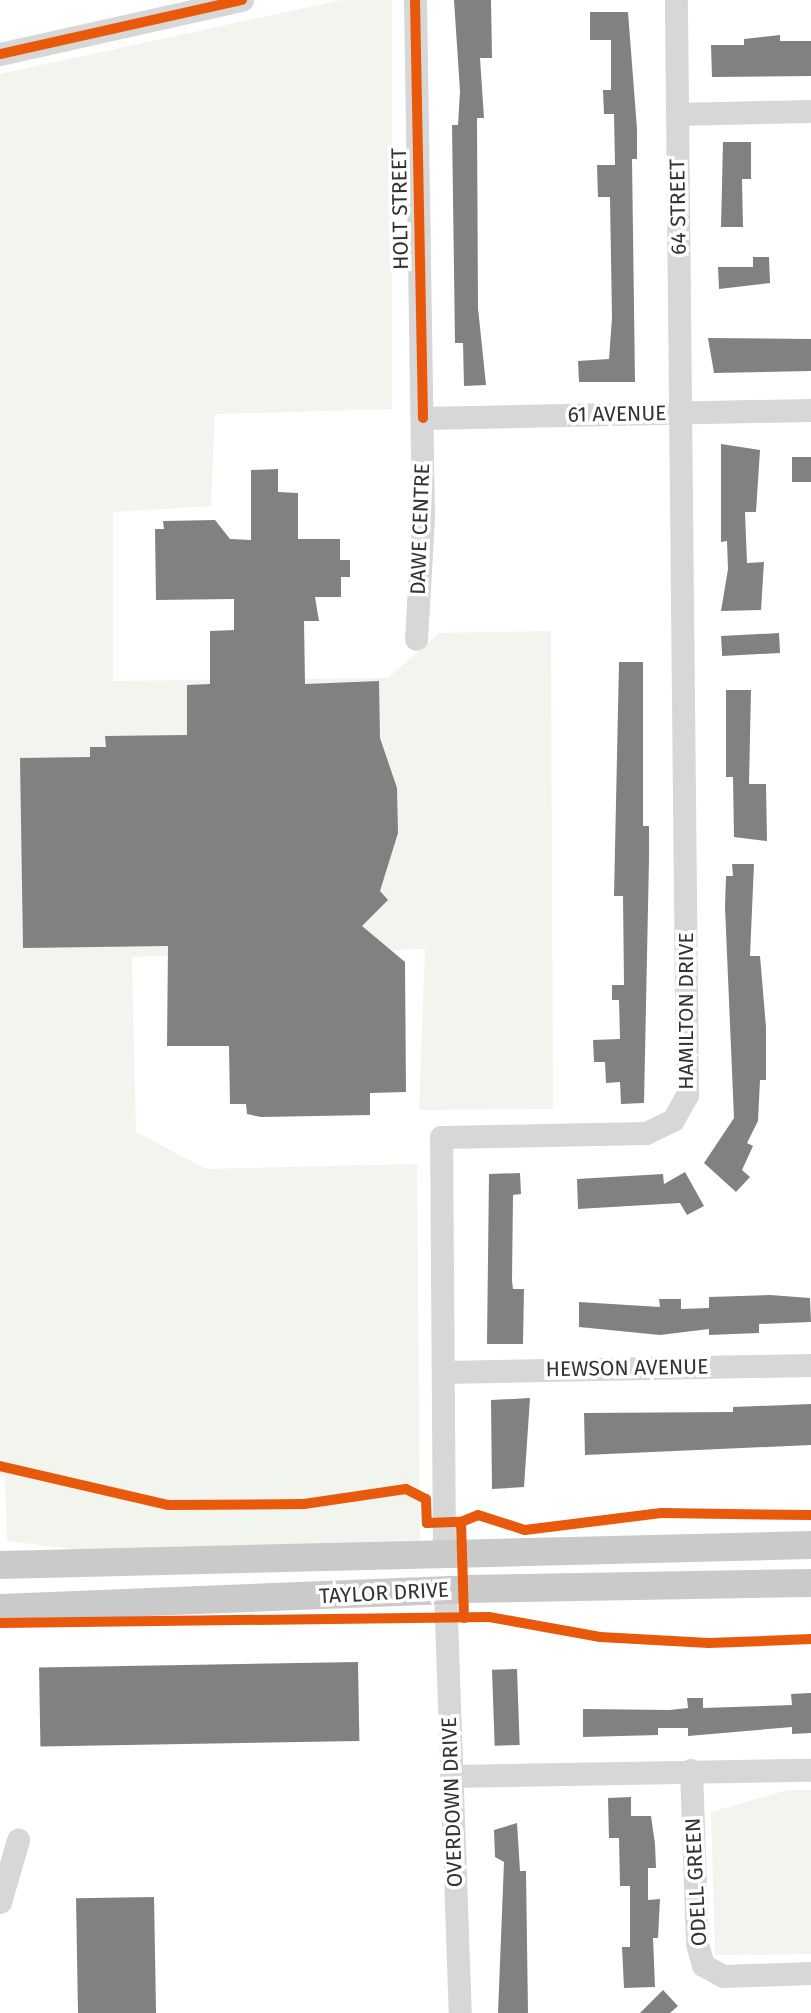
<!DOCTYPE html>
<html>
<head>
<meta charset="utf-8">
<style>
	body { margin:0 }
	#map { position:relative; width:811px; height:2013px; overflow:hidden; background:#fff; font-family:"Fira Sans",sans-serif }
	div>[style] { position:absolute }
	.green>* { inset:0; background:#f1f5ed }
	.building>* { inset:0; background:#818181; transform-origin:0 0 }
	.minor>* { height:23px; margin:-11.5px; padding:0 11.5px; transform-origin:11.5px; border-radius:11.5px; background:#d7d7d7 }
	.major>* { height:28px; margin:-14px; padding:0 14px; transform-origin:14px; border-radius:14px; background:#cacaca }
	.cycleway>* { height:10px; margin:-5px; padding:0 5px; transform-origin:5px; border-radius:5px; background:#e8590c }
	span { translate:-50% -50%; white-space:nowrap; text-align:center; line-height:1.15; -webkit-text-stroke:7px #fff; paint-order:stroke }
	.street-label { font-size:21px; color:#333 }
</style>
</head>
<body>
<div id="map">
	<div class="green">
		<i style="clip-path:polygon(342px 0,392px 0,392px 409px,215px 414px,211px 506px,113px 512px,113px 681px,388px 678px,439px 633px,551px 631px,553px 1109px,419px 1110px,425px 949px,132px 957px,136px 1132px,206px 1169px,417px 1164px,420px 1540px,90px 1551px,7px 1541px,5px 1477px,0 1476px,0 74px)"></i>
		<i style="clip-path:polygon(788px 1790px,811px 1790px,811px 1954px,715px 1955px,711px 1812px)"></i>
	</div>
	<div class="building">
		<i style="clip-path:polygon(454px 0,491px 0,492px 58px,480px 58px,484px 118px,477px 118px,478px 308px,486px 385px,464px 386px,463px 343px,455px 343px,452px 125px,458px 125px,460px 91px)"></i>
		<i style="clip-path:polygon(590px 12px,628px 12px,637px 129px,637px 159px,632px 159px,635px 382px,579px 382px,578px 361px,609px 359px,612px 318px,610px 197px,598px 197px,597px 165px,615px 165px,614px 114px,604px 114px,603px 90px,611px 90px,611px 40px,590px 40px)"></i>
		<i style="clip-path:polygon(780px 35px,780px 41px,811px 41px,811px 76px,712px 77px,711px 45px,744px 45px,744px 39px)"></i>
		<i style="clip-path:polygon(723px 142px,751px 142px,751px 179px,742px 179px,743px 227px,721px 227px)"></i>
		<i style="clip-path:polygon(753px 257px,769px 257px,770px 283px,719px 289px,718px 267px,753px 267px)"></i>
		<i style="clip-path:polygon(708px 338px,811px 339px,811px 371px,714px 373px)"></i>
		<i style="clip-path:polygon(721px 444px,760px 450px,756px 512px,745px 512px,747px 563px,764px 562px,761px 610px,721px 611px,728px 569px,727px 541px,721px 542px)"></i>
		<i style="left:811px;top:457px;width:25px;height:19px;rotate:90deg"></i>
		<i style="clip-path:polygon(278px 469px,278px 492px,298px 493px,298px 539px,340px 539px,340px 560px,350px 560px,350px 577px,341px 577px,341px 597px,315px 597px,319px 621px,304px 621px,305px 684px,379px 681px,380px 738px,397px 788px,398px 833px,380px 891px,388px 900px,362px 926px,405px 962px,406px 1092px,370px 1093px,370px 1115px,261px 1117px,247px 1114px,246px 1104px,230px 1104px,229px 1046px,167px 1046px,168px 946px,23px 948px,20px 758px,90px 757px,90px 747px,106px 747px,105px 736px,187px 735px,187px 685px,210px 684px,210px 631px,234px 630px,234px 599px,156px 600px,155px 529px,164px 529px,163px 521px,215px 520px,230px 539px,251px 540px,251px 470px)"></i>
		<i style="left:779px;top:633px;width:20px;height:58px;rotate:87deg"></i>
		<i style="clip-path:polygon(619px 662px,643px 662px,643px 826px,649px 826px,649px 859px,644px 1103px,621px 1104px,620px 1082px,606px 1083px,605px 1062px,594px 1062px,593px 1040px,620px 1039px,619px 1000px,612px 1000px,612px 985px,624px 985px,623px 896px,614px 896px)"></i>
		<i style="clip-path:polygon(726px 690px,751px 690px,749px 784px,766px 784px,767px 841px,734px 837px,733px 777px,726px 777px)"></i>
		<i style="clip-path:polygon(732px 864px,754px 864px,750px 956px,760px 956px,766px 1027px,766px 1080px,760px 1080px,758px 1121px,747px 1143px,753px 1146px,742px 1170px,750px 1177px,736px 1192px,704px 1163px,734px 1118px,725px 907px,726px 876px,733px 876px)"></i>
		<i style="clip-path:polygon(685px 1172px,704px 1206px,687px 1215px,680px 1203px,578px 1209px,577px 1179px,663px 1174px,664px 1184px)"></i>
		<i style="clip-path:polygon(520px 1173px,521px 1194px,513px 1195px,512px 1281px,513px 1289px,524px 1289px,523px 1344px,487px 1344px,489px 1174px)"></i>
		<i style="clip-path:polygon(770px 1295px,810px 1298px,811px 1322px,759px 1324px,759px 1333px,709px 1335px,709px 1329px,660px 1335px,579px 1327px,579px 1302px,660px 1307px,659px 1299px,681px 1299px,681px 1309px,709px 1308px,709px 1297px)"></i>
		<i style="clip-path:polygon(530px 1398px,524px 1487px,492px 1489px,491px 1400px)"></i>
		<i style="clip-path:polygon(811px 1404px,811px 1445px,585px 1455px,584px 1413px,733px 1412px,733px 1407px)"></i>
		<i style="left:358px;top:1662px;width:79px;height:319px;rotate:89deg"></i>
		<i style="left:517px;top:1669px;width:76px;height:25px;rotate:88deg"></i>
		<i style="clip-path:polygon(811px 1693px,811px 1733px,792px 1734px,792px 1727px,688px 1736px,688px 1728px,658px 1728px,658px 1735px,583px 1737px,583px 1709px,669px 1710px,688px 1708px,687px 1698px,703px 1698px,703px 1708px,792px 1705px,791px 1694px)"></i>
		<i style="clip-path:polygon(631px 1797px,631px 1816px,651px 1816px,655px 1844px,656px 1868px,648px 1868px,648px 1900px,660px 1899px,658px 1938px,653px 1938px,655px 1987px,624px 1988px,622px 1947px,630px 1947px,630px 1886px,620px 1886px,619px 1838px,609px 1838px,608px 1798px)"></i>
		<i style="clip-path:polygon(517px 1823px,520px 1871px,526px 1871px,528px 2013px,498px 2013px,504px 1862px,495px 1857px,494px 1830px)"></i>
		<i style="left:154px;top:1897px;width:116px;height:78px;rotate:89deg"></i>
		<i style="clip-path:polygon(663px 1990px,678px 2006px,670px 2013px,640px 2013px)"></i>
	</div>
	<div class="minor">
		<i style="left:415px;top:0;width:518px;rotate:89.12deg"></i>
		<i style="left:423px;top:518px;width:121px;rotate:93.3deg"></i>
		<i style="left:0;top:54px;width:248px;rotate:-12.6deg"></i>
		<i style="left:677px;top:114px;width:134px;rotate:-1.3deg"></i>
		<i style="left:423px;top:418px;width:388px;rotate:-1.2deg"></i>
		<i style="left:443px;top:1372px;width:368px;rotate:-1.1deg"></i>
		<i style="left:444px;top:1555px;width:418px;rotate:-90.4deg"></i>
		<i style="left:441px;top:1137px;width:205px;rotate:-1.1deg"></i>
		<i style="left:646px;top:1133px;width:30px;rotate:-26deg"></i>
		<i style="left:673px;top:1120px;width:29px;rotate:-61deg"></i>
		<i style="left:687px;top:1095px;width:1095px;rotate:-90.58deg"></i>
		<i style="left:445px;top:1590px;width:423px;rotate:88deg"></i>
		<i style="left:691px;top:1770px;width:173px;rotate:88deg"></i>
		<i style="left:697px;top:1943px;width:23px;rotate:75deg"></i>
		<i style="left:703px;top:1965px;width:23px;rotate:29deg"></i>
		<i style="left:723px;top:1976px;width:88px;rotate:-2deg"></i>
		<i style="left:451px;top:1776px;width:360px;rotate:-1deg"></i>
		<i style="left:0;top:1902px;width:65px;rotate:-73.8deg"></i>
	</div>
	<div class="major">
		<i style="left:0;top:1565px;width:811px;rotate:-1.41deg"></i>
		<i style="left:0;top:1608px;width:463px;rotate:-2.3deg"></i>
		<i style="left:463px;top:1589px;width:348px;rotate:-1deg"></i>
	</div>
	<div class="cycleway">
		<i style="left:415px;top:0;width:418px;rotate:88.9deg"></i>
		<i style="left:0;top:54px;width:248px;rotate:-12.6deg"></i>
		<i style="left:0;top:1466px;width:172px;rotate:13.1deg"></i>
		<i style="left:168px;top:1505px;width:136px;rotate:-0.4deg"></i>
		<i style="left:304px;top:1504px;width:103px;rotate:-8.4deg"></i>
		<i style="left:406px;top:1489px;width:22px;rotate:27deg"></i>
		<i style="left:426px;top:1499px;width:24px;rotate:88deg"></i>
		<i style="left:427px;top:1523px;width:34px;rotate:-2deg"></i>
		<i style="left:461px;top:1522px;width:18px;rotate:-22deg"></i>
		<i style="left:478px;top:1515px;width:49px;rotate:17.7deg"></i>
		<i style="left:525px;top:1530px;width:137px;rotate:-7.1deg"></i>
		<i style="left:661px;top:1513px;width:150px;rotate:0.8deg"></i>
		<i style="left:461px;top:1522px;width:96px;rotate:88.2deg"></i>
		<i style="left:0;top:1623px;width:489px;rotate:-0.7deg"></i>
		<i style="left:489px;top:1617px;width:113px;rotate:10.2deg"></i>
		<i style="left:600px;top:1637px;width:109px;rotate:3.2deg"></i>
		<i style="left:709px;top:1643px;width:102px;rotate:-2.2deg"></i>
	</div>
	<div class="street-label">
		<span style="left:678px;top:207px;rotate:-91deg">64 STREET</span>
		<span style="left:400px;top:209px;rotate:-91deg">HOLT STREET</span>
		<span style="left:617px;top:414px;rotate:-1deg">61 AVENUE</span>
		<span style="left:420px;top:529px;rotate:-88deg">DAWE CENTRE</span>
		<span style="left:686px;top:1011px;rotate:-90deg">HAMILTON DRIVE</span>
		<span style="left:627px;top:1368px;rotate:-1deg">HEWSON AVENUE</span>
		<span style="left:384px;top:1593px;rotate:-3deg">TAYLOR DRIVE</span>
		<span style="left:452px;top:1802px;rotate:-92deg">OVERDOWN DRIVE</span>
		<span style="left:696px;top:1882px;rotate:-93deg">ODELL GREEN</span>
	</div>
</div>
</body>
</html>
